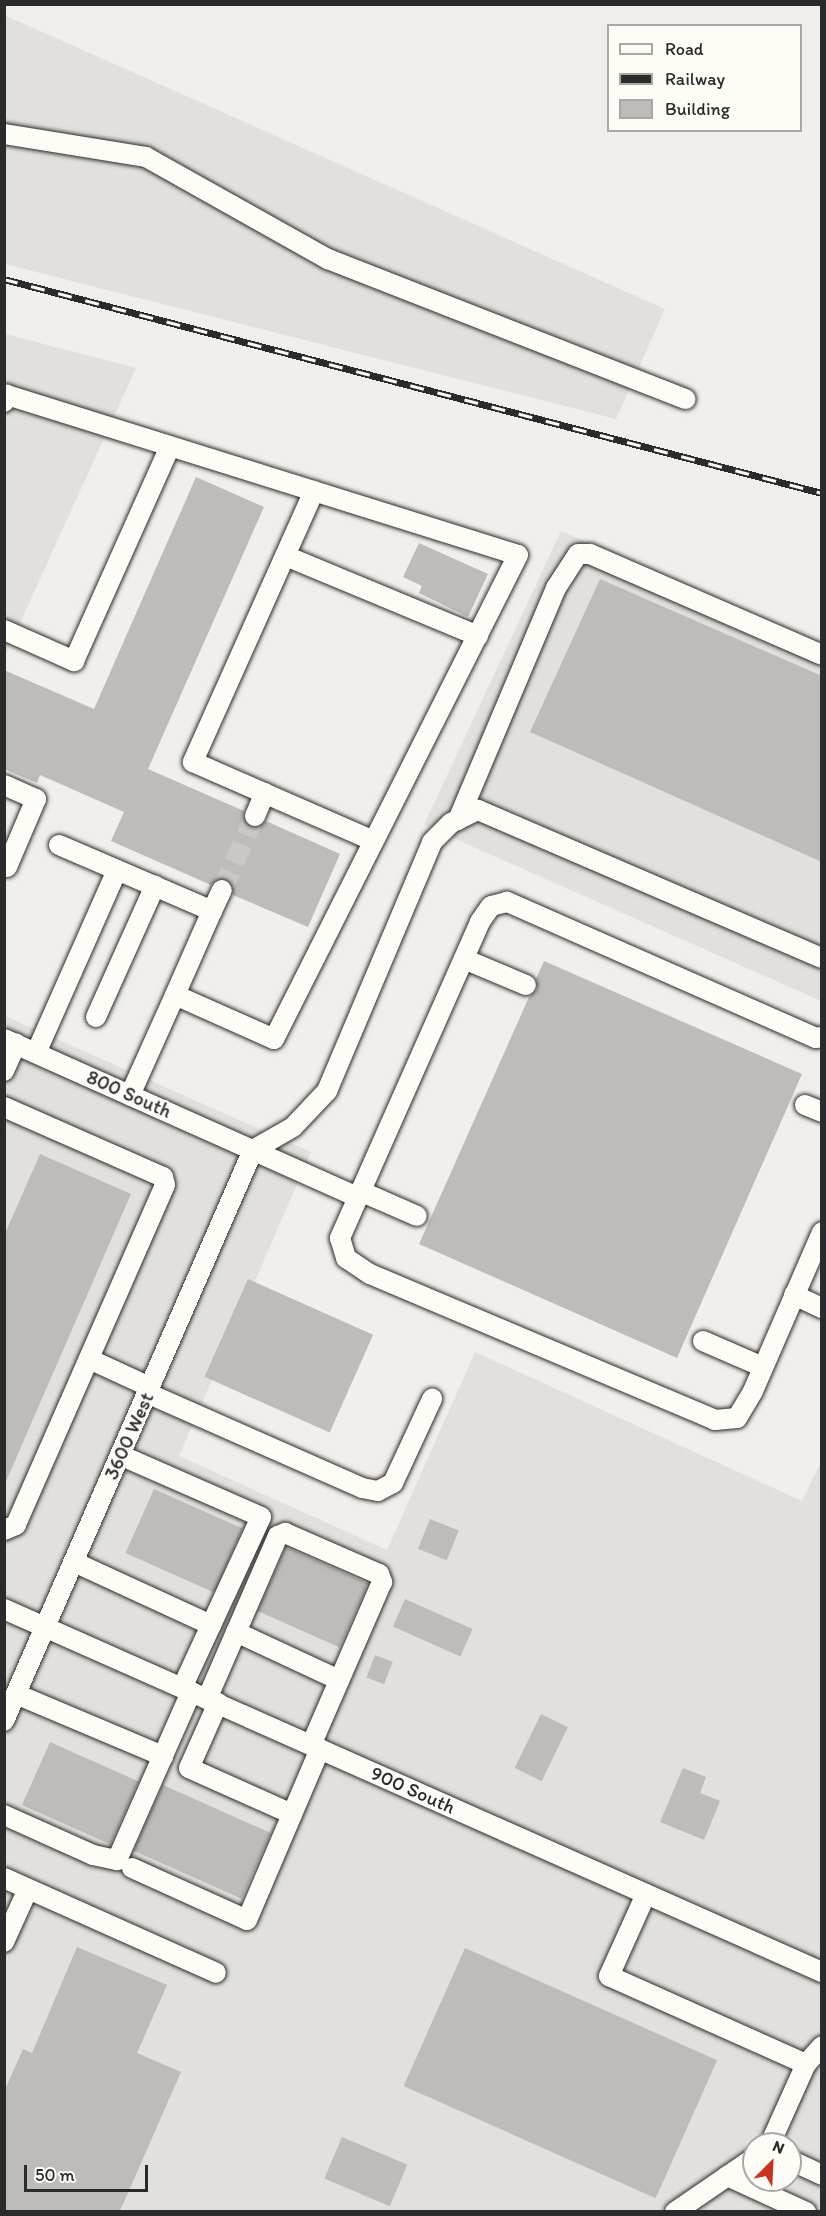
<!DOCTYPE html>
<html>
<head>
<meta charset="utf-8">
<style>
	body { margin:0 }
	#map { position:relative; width:826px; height:2216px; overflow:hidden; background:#f0efeb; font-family:Itim,sans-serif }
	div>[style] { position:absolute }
	.built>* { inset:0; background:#e1e0dc }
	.building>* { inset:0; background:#bdbcb8; transform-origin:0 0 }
	.minor-tunnel>* { height:20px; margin-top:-10px; transform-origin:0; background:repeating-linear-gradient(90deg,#c9c8c5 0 20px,transparent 0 30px) }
	.roads { filter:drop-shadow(0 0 2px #2b2b2b) drop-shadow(0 0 2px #2b2b2b) }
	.minor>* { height:20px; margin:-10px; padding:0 10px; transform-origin:10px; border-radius:10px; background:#fdfcf7 }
	.rail>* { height:7px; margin-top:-3.5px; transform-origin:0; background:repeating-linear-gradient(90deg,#fdfcf7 0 14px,#2b2b2b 0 28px); box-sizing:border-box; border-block:2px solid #2b2b2b }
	span { translate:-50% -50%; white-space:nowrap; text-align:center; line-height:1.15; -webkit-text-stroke:4.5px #fdfcf7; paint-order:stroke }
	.street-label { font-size:20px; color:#2b2b2b }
	.frame { position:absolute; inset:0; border:6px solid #2b2b2b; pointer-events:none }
	.legend { position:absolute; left:607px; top:24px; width:195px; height:108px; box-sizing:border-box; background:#fdfcf7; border:2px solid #a9a8a5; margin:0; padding:8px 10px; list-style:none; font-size:18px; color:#2b2b2b }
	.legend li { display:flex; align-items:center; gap:12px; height:30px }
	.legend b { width:30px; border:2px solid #a9a8a5 }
	.north { position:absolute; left:742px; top:2132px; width:60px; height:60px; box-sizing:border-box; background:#fdfcf7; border:2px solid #a9a8a5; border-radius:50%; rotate:24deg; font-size:16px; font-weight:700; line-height:24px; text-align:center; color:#2b2b2b }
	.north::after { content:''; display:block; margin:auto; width:21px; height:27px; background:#c8321e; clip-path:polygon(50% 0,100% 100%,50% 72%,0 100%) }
	.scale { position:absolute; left:24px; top:2165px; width:124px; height:27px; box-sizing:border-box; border:3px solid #2b2b2b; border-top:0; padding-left:8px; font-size:18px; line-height:21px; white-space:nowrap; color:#2b2b2b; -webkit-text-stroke:4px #fdfcf7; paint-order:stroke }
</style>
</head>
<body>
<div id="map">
	<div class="built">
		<i style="clip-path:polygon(4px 15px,665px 309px,616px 419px,5px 264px)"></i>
		<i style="clip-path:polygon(5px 334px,136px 368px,5px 656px)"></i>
		<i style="clip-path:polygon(561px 531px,821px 644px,821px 1001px,424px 825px)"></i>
		<i style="clip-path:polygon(evenodd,5px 1016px,311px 1152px,179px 1456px,387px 1550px,475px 1352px,802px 1501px,822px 1460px,821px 2211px,5px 2212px,5px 1016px,754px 2144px,790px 2144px,790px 2180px,754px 2180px,754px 2144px)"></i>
	</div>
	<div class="building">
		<i style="clip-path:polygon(196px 477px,264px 507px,148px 769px,244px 811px,243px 818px,250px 827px,257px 828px,266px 821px,340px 854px,308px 927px,233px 895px,232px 884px,227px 879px,216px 880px,211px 885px,111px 841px,124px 812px,40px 775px,37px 783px,4px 769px,4px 670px,94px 709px)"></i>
		<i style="clip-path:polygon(419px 543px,488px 574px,468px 617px,419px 593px,422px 586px,403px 577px)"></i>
		<i style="clip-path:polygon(600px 579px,822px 676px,822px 862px,530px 732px)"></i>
		<i style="clip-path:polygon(544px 961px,802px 1074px,677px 1358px,419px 1244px,529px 997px,537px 990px,536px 979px)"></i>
		<i style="clip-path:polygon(40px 1154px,131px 1194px,4px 1486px,4px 1236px)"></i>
		<i style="left:248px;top:1279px;width:137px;height:107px;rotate:24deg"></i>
		<i style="left:154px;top:1489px;width:97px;height:70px;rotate:24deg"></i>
		<i style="left:430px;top:1519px;width:31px;height:32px;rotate:22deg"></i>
		<i style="left:286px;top:1547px;width:90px;height:70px;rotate:24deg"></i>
		<i style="left:405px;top:1599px;width:74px;height:30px;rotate:24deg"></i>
		<i style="left:375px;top:1655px;width:19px;height:24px;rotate:21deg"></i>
		<i style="left:541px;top:1714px;width:30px;height:60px;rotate:26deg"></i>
		<i style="left:50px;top:1742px;width:97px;height:69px;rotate:24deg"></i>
		<i style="clip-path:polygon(683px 1768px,706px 1777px,700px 1793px,720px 1801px,704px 1840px,660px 1822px)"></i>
		<i style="left:163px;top:1785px;width:118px;height:72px;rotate:24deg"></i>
		<i style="clip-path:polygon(77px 1947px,167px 1985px,137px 2053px,181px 2072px,120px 2211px,4px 2211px,4px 2092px,23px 2049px,32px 2053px)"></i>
		<i style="left:465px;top:1948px;width:276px;height:151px;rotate:24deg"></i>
		<i style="left:342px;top:2137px;width:71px;height:45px;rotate:23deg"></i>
	</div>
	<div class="minor-tunnel">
		<i style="left:222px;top:890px;width:81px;rotate:-66deg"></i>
	</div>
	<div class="roads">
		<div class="minor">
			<i style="left:4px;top:134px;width:144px;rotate:9.2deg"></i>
			<i style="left:146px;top:157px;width:209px;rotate:29.3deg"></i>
			<i style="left:328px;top:259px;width:384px;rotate:21.4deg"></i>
			<i style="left:4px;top:402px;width:8px;rotate:-67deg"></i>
			<i style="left:7px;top:395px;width:535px;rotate:17.39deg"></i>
			<i style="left:518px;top:555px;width:542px;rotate:116.75deg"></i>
			<i style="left:274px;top:1039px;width:108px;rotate:-156deg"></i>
			<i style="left:175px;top:995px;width:110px;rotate:114.2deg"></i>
			<i style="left:314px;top:491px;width:297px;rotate:114.1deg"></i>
			<i style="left:193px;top:762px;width:197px;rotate:23.6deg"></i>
			<i style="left:286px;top:556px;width:208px;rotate:22.6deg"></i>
			<i style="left:4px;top:630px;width:77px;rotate:23.9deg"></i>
			<i style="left:74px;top:661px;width:235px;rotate:-65.9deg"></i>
			<i style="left:4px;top:785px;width:35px;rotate:24deg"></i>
			<i style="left:36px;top:799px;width:74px;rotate:113.1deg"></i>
			<i style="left:255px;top:816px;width:25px;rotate:-67deg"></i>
			<i style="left:458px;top:820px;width:252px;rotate:-67.1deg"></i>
			<i style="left:556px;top:588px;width:40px;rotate:-57.1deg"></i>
			<i style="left:578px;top:554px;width:12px"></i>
			<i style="left:590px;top:554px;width:253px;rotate:23.5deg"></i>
			<i style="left:59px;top:845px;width:167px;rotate:23.3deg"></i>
			<i style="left:212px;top:911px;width:92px;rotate:113.8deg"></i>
			<i style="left:212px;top:911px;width:23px;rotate:-65deg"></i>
			<i style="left:464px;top:959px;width:67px;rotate:22.8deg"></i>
			<i style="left:96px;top:1017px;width:144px;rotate:-65.8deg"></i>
			<i style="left:822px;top:1037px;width:6px;rotate:171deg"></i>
			<i style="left:816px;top:1038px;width:338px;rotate:-156.2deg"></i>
			<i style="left:507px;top:902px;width:16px;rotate:166deg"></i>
			<i style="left:491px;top:906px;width:19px;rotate:125deg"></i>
			<i style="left:480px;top:922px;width:346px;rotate:113.9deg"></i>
			<i style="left:340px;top:1238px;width:21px;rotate:73deg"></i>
			<i style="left:346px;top:1258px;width:29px;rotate:34deg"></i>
			<i style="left:370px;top:1274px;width:375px;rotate:22.9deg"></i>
			<i style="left:715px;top:1420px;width:22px;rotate:-5deg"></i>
			<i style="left:737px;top:1418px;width:31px;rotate:-59deg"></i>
			<i style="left:753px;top:1391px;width:173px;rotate:-66.5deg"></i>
			<i style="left:4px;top:1039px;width:388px;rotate:24.1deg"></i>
			<i style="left:36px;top:1053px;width:200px;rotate:-66.1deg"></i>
			<i style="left:4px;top:1071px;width:30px;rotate:-66deg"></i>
			<i style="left:805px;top:1105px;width:18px;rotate:22deg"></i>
			<i style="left:4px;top:1107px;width:174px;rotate:23.8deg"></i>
			<i style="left:163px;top:1177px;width:8px;rotate:76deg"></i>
			<i style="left:165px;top:1185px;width:371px;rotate:113.7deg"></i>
			<i style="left:16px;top:1525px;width:13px;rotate:157deg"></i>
			<i style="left:253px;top:1150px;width:46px;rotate:-29.9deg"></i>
			<i style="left:293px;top:1127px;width:50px;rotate:-46.6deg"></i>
			<i style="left:327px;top:1091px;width:270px;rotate:-67.1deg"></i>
			<i style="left:432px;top:842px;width:27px;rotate:-45deg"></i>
			<i style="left:451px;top:823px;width:30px;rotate:-26deg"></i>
			<i style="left:478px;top:810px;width:374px;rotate:23.3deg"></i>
			<i style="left:360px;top:1191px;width:62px;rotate:23.7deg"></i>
			<i style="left:794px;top:1295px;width:31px;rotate:25deg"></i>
			<i style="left:703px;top:1341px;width:65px;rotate:23.4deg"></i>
			<i style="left:89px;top:1359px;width:67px;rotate:24.7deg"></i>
			<i style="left:147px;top:1393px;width:235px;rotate:23.8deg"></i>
			<i style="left:362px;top:1488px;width:16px;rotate:11deg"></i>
			<i style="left:378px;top:1491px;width:17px;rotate:-28deg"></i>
			<i style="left:393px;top:1483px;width:93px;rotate:-65.1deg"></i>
			<i style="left:120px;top:1455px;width:154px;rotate:23.7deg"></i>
			<i style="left:261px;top:1517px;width:188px;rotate:114.8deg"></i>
			<i style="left:74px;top:1562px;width:151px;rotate:24.7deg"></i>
			<i style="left:4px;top:1609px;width:895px;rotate:23.93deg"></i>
			<i style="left:236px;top:1632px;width:114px;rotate:25deg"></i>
			<i style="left:16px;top:1694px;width:160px;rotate:22.9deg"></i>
			<i style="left:207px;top:1699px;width:178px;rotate:-66.5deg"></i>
			<i style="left:278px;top:1536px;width:8px;rotate:-23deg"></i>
			<i style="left:285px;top:1533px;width:103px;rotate:23.6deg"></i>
			<i style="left:379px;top:1574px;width:9px;rotate:69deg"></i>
			<i style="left:382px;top:1582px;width:178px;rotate:113.5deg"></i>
			<i style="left:218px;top:1703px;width:71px;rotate:114deg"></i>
			<i style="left:189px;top:1768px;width:113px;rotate:24.1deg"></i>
			<i style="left:4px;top:1721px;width:623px;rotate:-66.44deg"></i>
			<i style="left:4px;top:1815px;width:98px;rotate:24.2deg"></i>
			<i style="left:93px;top:1855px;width:25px;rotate:12deg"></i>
			<i style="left:117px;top:1860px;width:184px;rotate:-66.2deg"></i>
			<i style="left:132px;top:1868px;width:126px;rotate:24.3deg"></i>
			<i style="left:247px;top:1920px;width:186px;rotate:-66.9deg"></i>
			<i style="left:4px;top:1878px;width:232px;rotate:24.1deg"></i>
			<i style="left:646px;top:1894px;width:90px;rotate:114.3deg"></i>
			<i style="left:609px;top:1976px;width:216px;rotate:24.1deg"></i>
			<i style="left:806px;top:2064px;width:24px;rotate:-48deg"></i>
			<i style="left:4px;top:1942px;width:58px;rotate:-65.6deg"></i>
			<i style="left:770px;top:2144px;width:88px;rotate:-65.8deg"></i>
			<i style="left:790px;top:2160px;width:35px;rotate:25deg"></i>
			<i style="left:727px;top:2176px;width:87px;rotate:24.5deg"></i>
			<i style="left:675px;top:2212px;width:96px;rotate:-34.4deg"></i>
		</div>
	</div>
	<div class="rail">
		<i style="left:4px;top:279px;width:846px;rotate:14.66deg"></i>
	</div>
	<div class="street-label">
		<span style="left:129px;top:1094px;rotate:24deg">800 South</span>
		<span style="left:129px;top:1436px;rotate:-66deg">3600 West</span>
		<span style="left:413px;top:1790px;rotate:24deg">900 South</span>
	</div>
	<div class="frame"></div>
	<ul class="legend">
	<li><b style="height:8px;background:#fdfcf7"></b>Road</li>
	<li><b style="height:8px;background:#2b2b2b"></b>Railway</li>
	<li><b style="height:16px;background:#bdbcb8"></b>Building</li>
	</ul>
	<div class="north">N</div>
	<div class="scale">50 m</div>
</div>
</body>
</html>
